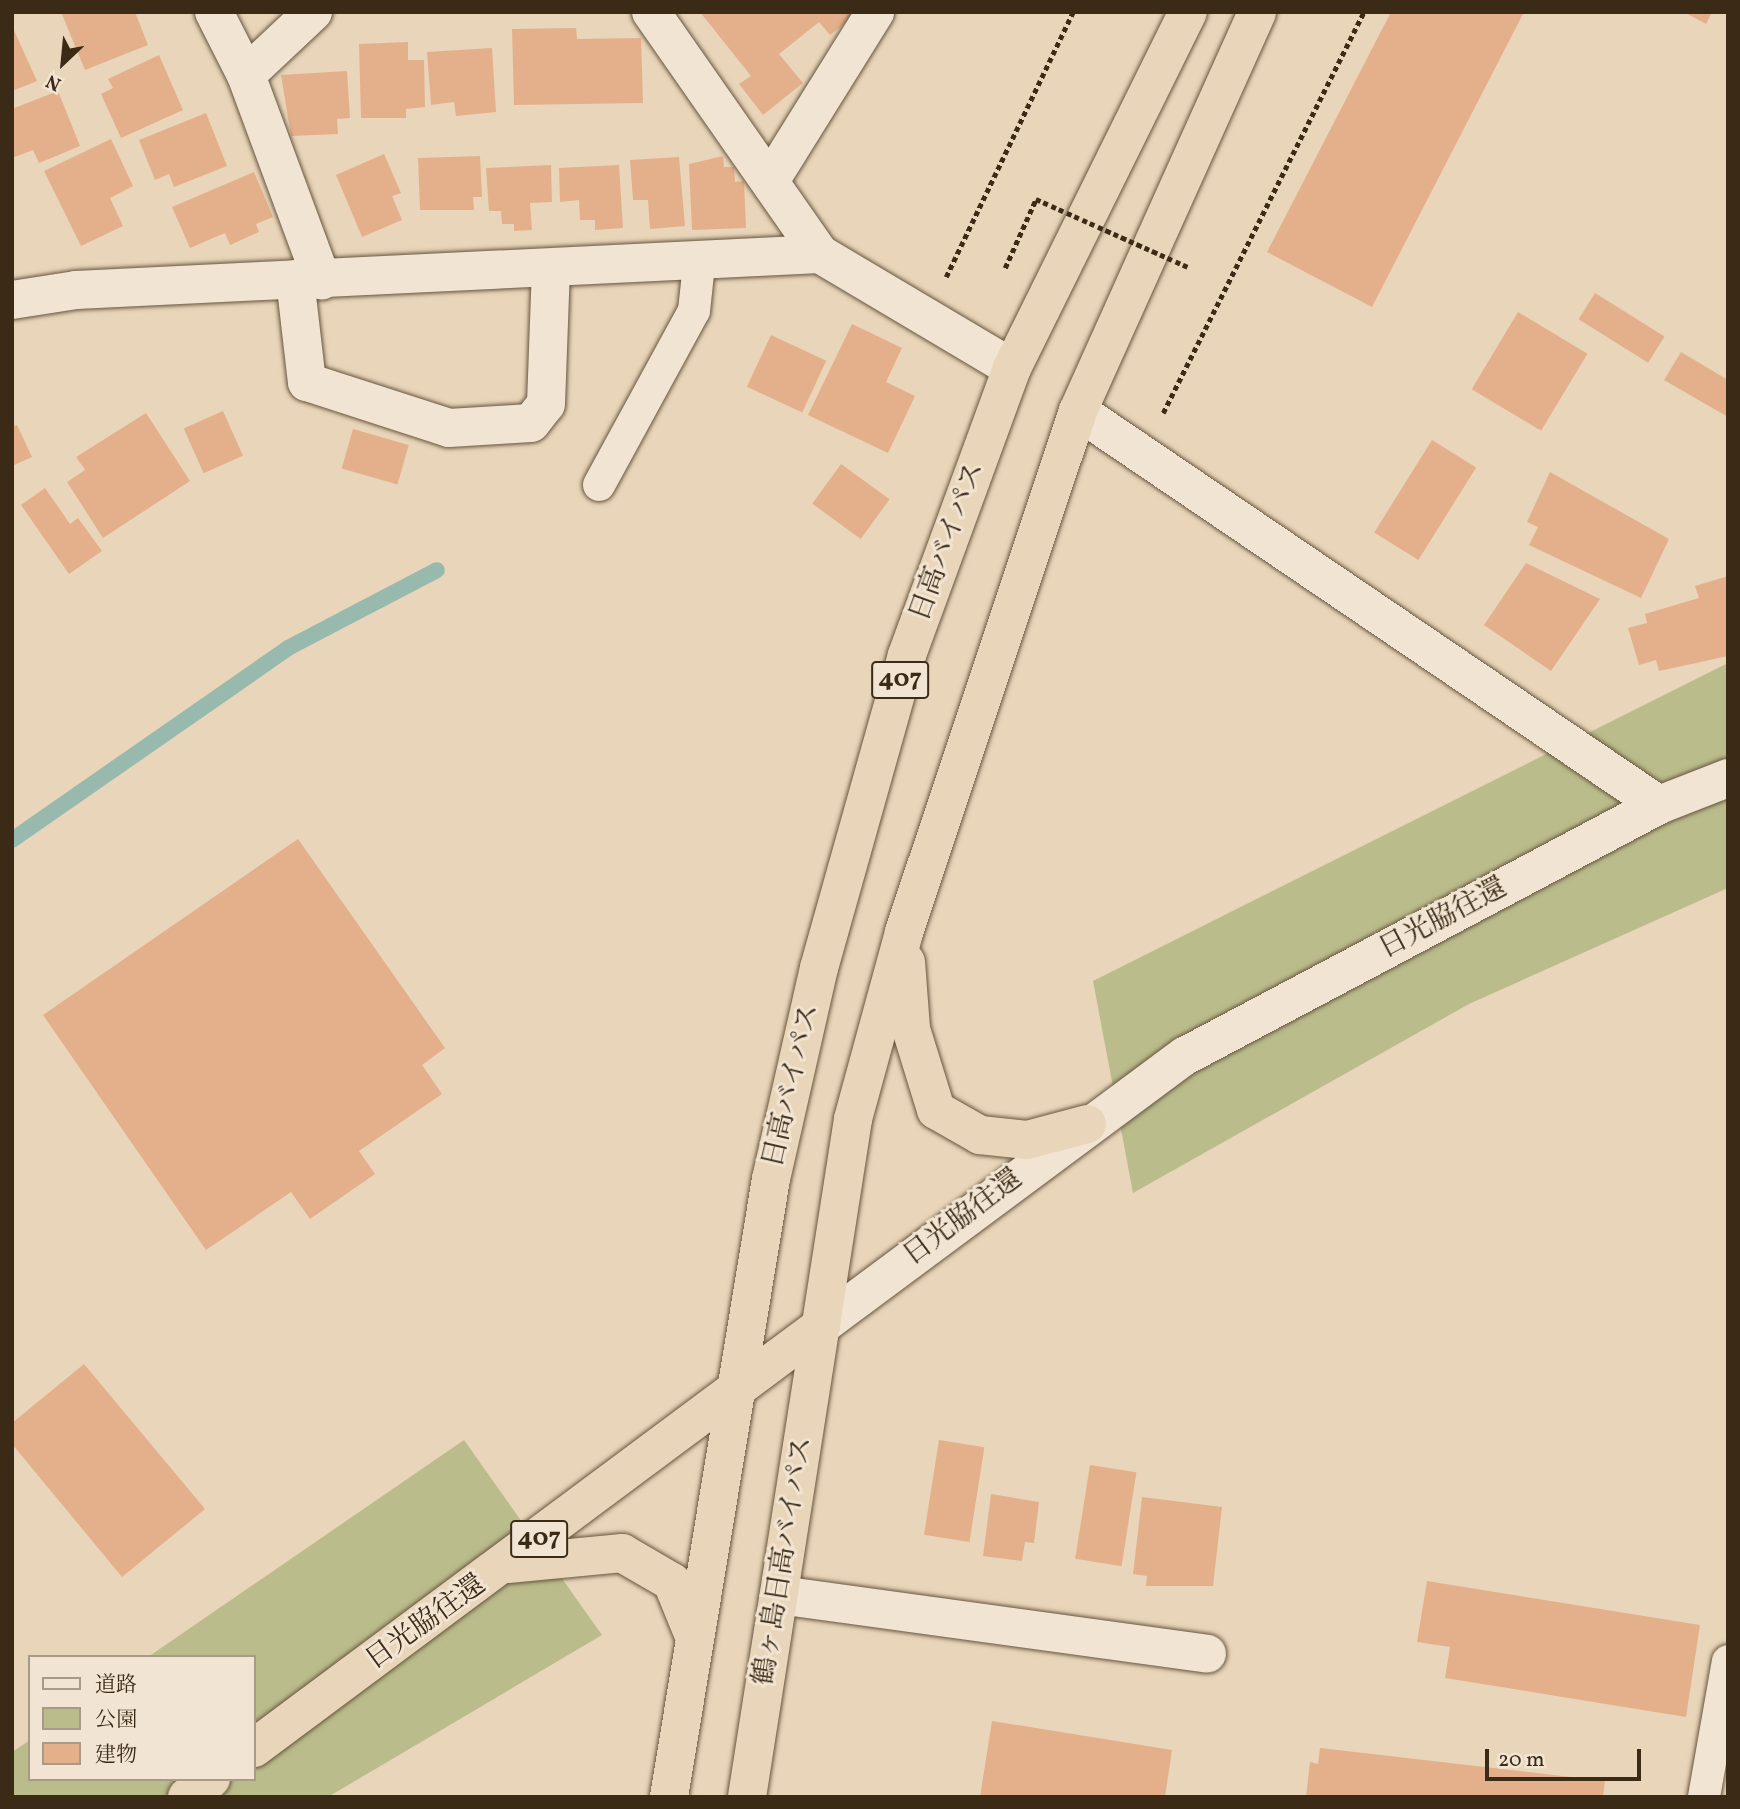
<!DOCTYPE html>
<html>
<head>
<meta charset="utf-8">
<style>
	body { margin:0 }
	#map { position:relative; width:1740px; height:1809px; overflow:hidden; background:#e9d5b9; font-family:Vollkorn,"Noto Serif JP",serif }
	div>[style] { position:absolute }
	.green>* { inset:0; background:#bbbc8c }
	.stream>* { height:16px; margin:-8px; padding:0 8px; transform-origin:8px; border-radius:8px; background:#97b9ae }
	.building>* { inset:0; background:#e4b08b; transform-origin:0 0 }
	.path>* { height:4.5px; margin-top:-2.25px; transform-origin:0; background:repeating-linear-gradient(90deg,#3b2a16 0 5px,transparent 0 8.5px) }
	.roads { filter:drop-shadow(0 0 2px #66553f) drop-shadow(0 0 2px #66553f) }
	.service>* { height:32px; margin:-16px; padding:0 16px; transform-origin:16px; border-radius:16px; background:#f1e4d2 }
	.minor>* { height:38px; margin:-19px; padding:0 19px; transform-origin:19px; border-radius:19px; background:#f1e4d2 }
	.tertiary>* { height:38px; margin:-19px; padding:0 19px; transform-origin:19px; border-radius:19px; background:#f1e4d2 }
	.trunk>* { height:38px; margin:-19px; padding:0 19px; transform-origin:19px; border-radius:19px; background:#e9d5b9 }
	.path-bridge>* { height:4.5px; margin-top:-2.25px; transform-origin:0; background:repeating-linear-gradient(90deg,#3b2a16 0 5px,transparent 0 8.5px) }
	span { translate:-50% -50%; white-space:nowrap; text-align:center; line-height:1.15; -webkit-text-stroke:6px #f1e4d2; paint-order:stroke }
	.shield-label span { padding:2px 5px; background:#f1e4d2; border:2px solid; border-radius:5px; -webkit-text-stroke-width:0 }
	.shield-label { font-size:26px; color:#3b2a16; font-weight:700 }
	.street-label { font-size:28px; color:#3b2a16 }
	.frame { position:absolute; inset:0; border:14px solid #3b2a16; pointer-events:none }
	.legend { position:absolute; left:28px; top:1655px; width:228px; height:126px; box-sizing:border-box; background:#f1e4d2; border:2px solid #a89a87; margin:0; padding:9px 12px; list-style:none; font-size:21px; color:#3b2a16 }
	.legend li { display:flex; align-items:center; gap:14px; height:35px }
	.legend b { width:35px; border:2px solid #a89a87 }
	.north { position:absolute; left:28px; top:28px; width:70px; height:70px; -webkit-text-stroke:5px #f1e4d2; paint-order:stroke; rotate:206deg; font-size:19px; font-weight:700; line-height:28px; text-align:center; color:#3b2a16 }
	.north::after { content:''; display:block; margin:auto; width:24px; height:32px; background:#3b2a16; clip-path:polygon(50% 0,100% 100%,50% 72%,0 100%) }
	.scale { position:absolute; left:1485px; top:1749px; width:156px; height:32px; box-sizing:border-box; border:4px solid #3b2a16; border-top:0; padding-left:9px; font-size:21px; line-height:24px; white-space:nowrap; color:#3b2a16; -webkit-text-stroke:5px #f1e4d2; paint-order:stroke }
</style>
</head>
<body>
<div id="map">
	<div class="green">
		<i style="clip-path:polygon(1728px 663px,1728px 888px,1469px 1004px,1133px 1193px,1093px 981px)"></i>
		<i style="clip-path:polygon(464px 1440px,602px 1635px,328px 1797px,12px 1797px,12px 1752px,30px 1740px,30px 1779px,254px 1779px,254px 1657px,148px 1657px)"></i>
	</div>
	<div class="stream">
		<i style="left:12px;top:840px;width:336px;rotate:-34.8deg"></i>
		<i style="left:288px;top:648px;width:168px;rotate:-27.6deg"></i>
	</div>
	<div class="building">
		<i style="clip-path:polygon(61px 12px,135px 12px,148px 45px,85px 70px)"></i>
		<i style="clip-path:polygon(700px 12px,855px 12px,857px 14px,830px 35px,819px 22px,779px 54px,803px 83px,763px 115px,739px 84px,751px 76px)"></i>
		<i style="clip-path:polygon(1391px 12px,1524px 12px,1372px 307px,1267px 252px)"></i>
		<i style="clip-path:polygon(1684px 12px,1712px 12px,1706px 24px)"></i>
		<i style="clip-path:polygon(12px 26px,37px 81px,12px 91px)"></i>
		<i style="clip-path:polygon(576px 28px,577px 39px,641px 38px,643px 103px,514px 105px,512px 29px)"></i>
		<i style="clip-path:polygon(408px 42px,408px 60px,424px 60px,425px 107px,406px 109px,406px 118px,361px 118px,359px 44px)"></i>
		<i style="clip-path:polygon(492px 48px,496px 112px,456px 116px,454px 102px,431px 105px,427px 52px)"></i>
		<i style="clip-path:polygon(159px 55px,183px 110px,121px 138px,101px 94px,113px 88px,108px 79px)"></i>
		<i style="clip-path:polygon(347px 71px,350px 118px,337px 119px,338px 134px,291px 136px,281px 75px)"></i>
		<i style="clip-path:polygon(58px 91px,80px 146px,39px 163px,33px 150px,12px 158px,12px 109px)"></i>
		<i style="clip-path:polygon(206px 113px,227px 166px,174px 187px,169px 174px,155px 180px,139px 140px)"></i>
		<i style="clip-path:polygon(111px 139px,133px 186px,110px 198px,123px 226px,81px 246px,44px 171px)"></i>
		<i style="clip-path:polygon(384px 154px,401px 193px,392px 196px,402px 220px,362px 237px,336px 175px)"></i>
		<i style="clip-path:polygon(480px 156px,482px 197px,473px 197px,474px 210px,420px 210px,418px 158px)"></i>
		<i style="clip-path:polygon(723px 156px,724px 167px,734px 167px,735px 182px,744px 181px,746px 228px,692px 230px,689px 164px)"></i>
		<i style="clip-path:polygon(679px 157px,685px 226px,650px 229px,648px 200px,633px 200px,630px 160px)"></i>
		<i style="clip-path:polygon(551px 165px,552px 202px,530px 203px,532px 230px,514px 231px,514px 224px,502px 224px,501px 211px,489px 211px,486px 168px)"></i>
		<i style="clip-path:polygon(619px 165px,623px 228px,595px 230px,595px 220px,580px 220px,579px 200px,560px 202px,559px 168px)"></i>
		<i style="clip-path:polygon(254px 172px,273px 217px,256px 224px,259px 232px,230px 245px,225px 233px,190px 248px,172px 207px)"></i>
		<i style="left:1595px;top:293px;width:82px;height:31px;rotate:32deg"></i>
		<i style="left:1518px;top:312px;width:81px;height:90px;rotate:31deg"></i>
		<i style="clip-path:polygon(852px 324px,902px 348px,886px 382px,915px 396px,888px 453px,808px 415px)"></i>
		<i style="left:771px;top:335px;width:61px;height:57px;rotate:25deg"></i>
		<i style="clip-path:polygon(1681px 352px,1728px 380px,1728px 417px,1664px 380px)"></i>
		<i style="left:223px;top:411px;width:49px;height:43px;rotate:66deg"></i>
		<i style="clip-path:polygon(146px 413px,190px 481px,103px 538px,67px 482px,85px 470px,76px 457px)"></i>
		<i style="clip-path:polygon(17px 425px,32px 457px,12px 466px,12px 427px)"></i>
		<i style="left:353px;top:429px;width:58px;height:41px;rotate:16deg"></i>
		<i style="left:1432px;top:440px;width:52px;height:109px;rotate:32deg"></i>
		<i style="left:841px;top:464px;width:60px;height:49px;rotate:36deg"></i>
		<i style="clip-path:polygon(1550px 472px,1669px 539px,1641px 598px,1529px 545px,1538px 527px,1527px 522px)"></i>
		<i style="clip-path:polygon(45px 488px,70px 524px,78px 518px,102px 551px,69px 574px,21px 505px)"></i>
		<i style="clip-path:polygon(1526px 563px,1600px 599px,1551px 671px,1484px 625px)"></i>
		<i style="clip-path:polygon(1728px 576px,1728px 656px,1659px 671px,1656px 660px,1639px 665px,1628px 628px,1647px 623px,1645px 614px,1699px 598px,1695px 586px)"></i>
		<i style="clip-path:polygon(298px 839px,445px 1048px,422px 1065px,442px 1094px,359px 1151px,375px 1174px,310px 1219px,291px 1192px,206px 1250px,43px 1015px)"></i>
		<i style="clip-path:polygon(84px 1364px,205px 1509px,122px 1577px,12px 1444px,12px 1423px)"></i>
		<i style="left:939px;top:1440px;width:46px;height:96px;rotate:9deg"></i>
		<i style="left:1090px;top:1465px;width:47px;height:95px;rotate:9deg"></i>
		<i style="clip-path:polygon(991px 1494px,1039px 1502px,1034px 1543px,1025px 1542px,1022px 1561px,983px 1556px)"></i>
		<i style="clip-path:polygon(1142px 1497px,1222px 1507px,1213px 1586px,1146px 1586px,1147px 1576px,1133px 1574px)"></i>
		<i style="clip-path:polygon(1427px 1581px,1700px 1625px,1686px 1717px,1445px 1678px,1450px 1647px,1417px 1642px)"></i>
		<i style="clip-path:polygon(992px 1721px,1172px 1750px,1165px 1797px,980px 1797px)"></i>
		<i style="clip-path:polygon(1320px 1748px,1605px 1781px,1603px 1797px,1306px 1797px,1310px 1762px,1318px 1764px)"></i>
	</div>
	<div class="path">
		<i style="left:1005px;top:268px;width:76px;rotate:-65.8deg"></i>
		<i style="left:946px;top:277px;width:294px;rotate:-64.4deg"></i>
		<i style="left:1163px;top:413px;width:449px;rotate:-63.4deg"></i>
	</div>
	<div class="roads">
		<div class="service">
			<i style="left:599px;top:485px;width:198px;rotate:-61.4deg"></i>
			<i style="left:694px;top:311px;width:47px;rotate:-83.9deg"></i>
			<i style="left:1704px;top:1797px;width:138px;rotate:-80deg"></i>
		</div>
		<div class="minor">
			<i style="left:214px;top:12px;width:71px;rotate:63.1deg"></i>
			<i style="left:246px;top:75px;width:219px;rotate:69.7deg"></i>
			<i style="left:651px;top:12px;width:295px;rotate:55.1deg"></i>
			<i style="left:246px;top:75px;width:92px;rotate:-43.2deg"></i>
			<i style="left:770px;top:181px;width:199px;rotate:-58.1deg"></i>
			<i style="left:295px;top:279px;width:104px;rotate:83.4deg"></i>
			<i style="left:307px;top:382px;width:149px;rotate:17.9deg"></i>
			<i style="left:449px;top:428px;width:82px;rotate:-3.5deg"></i>
			<i style="left:531px;top:423px;width:24px;rotate:-52deg"></i>
			<i style="left:546px;top:404px;width:134px;rotate:-87.9deg"></i>
			<i style="left:12px;top:300px;width:65px;rotate:-8.9deg"></i>
			<i style="left:76px;top:290px;width:745px;rotate:-2.77deg"></i>
			<i style="left:820px;top:254px;width:223px;rotate:30.7deg"></i>
			<i style="left:1078px;top:411px;width:702px;rotate:34.14deg"></i>
			<i style="left:779px;top:1595px;width:432px;rotate:7.8deg"></i>
		</div>
		<div class="tertiary">
			<i style="left:821px;top:1326px;width:453px;rotate:-36.6deg"></i>
			<i style="left:1185px;top:1056px;width:536px;rotate:-27.9deg"></i>
			<i style="left:1659px;top:805px;width:74px;rotate:-21.4deg"></i>
		</div>
		<div class="trunk">
			<i style="left:906px;top:962px;width:67px;rotate:85.7deg"></i>
			<i style="left:911px;top:1029px;width:85px;rotate:72.8deg"></i>
			<i style="left:936px;top:1110px;width:51px;rotate:29.6deg"></i>
			<i style="left:980px;top:1135px;width:47px;rotate:6.1deg"></i>
			<i style="left:1027px;top:1140px;width:62px;rotate:-14.9deg"></i>
			<i style="left:508px;top:1564px;width:115px;rotate:-5.5deg"></i>
			<i style="left:622px;top:1553px;width:58px;rotate:30.1deg"></i>
			<i style="left:672px;top:1582px;width:58px;rotate:67.8deg"></i>
			<i style="left:254px;top:1748px;width:707px;rotate:-36.66deg"></i>
			<i style="left:187px;top:1797px;width:30px;rotate:-37deg"></i>
			<i style="left:669px;top:1797px;width:626px;rotate:-80.63deg"></i>
			<i style="left:771px;top:1179px;width:216px;rotate:-77.2deg"></i>
			<i style="left:819px;top:968px;width:325px;rotate:-74.3deg"></i>
			<i style="left:907px;top:655px;width:306px;rotate:-69.9deg"></i>
			<i style="left:1012px;top:368px;width:397px;rotate:-63.7deg"></i>
			<i style="left:747px;top:1797px;width:686px;rotate:-81.11deg"></i>
			<i style="left:853px;top:1119px;width:194px;rotate:-74.7deg"></i>
			<i style="left:904px;top:932px;width:549px;rotate:-71.53deg"></i>
			<i style="left:1078px;top:411px;width:437px;rotate:-65.8deg"></i>
		</div>
	</div>
	<div class="path-bridge">
		<i style="left:1036px;top:199px;width:169px;rotate:24.1deg"></i>
	</div>
	<div class="shield-label">
		<span style="left:900px;top:680px">407</span>
		<span style="left:539px;top:1539px">407</span>
	</div>
	<div class="street-label">
		<span style="left:948px;top:542px;rotate:-70deg">日高バイパス</span>
		<span style="left:1443px;top:919px;rotate:-28deg">日光脇往還</span>
		<span style="left:792px;top:1086px;rotate:-77deg">日高バイパス</span>
		<span style="left:963px;top:1218px;rotate:-37deg">日光脇往還</span>
		<span style="left:784px;top:1561px;rotate:-81deg">鶴ヶ島日高バイパス</span>
		<span style="left:426px;top:1623px;rotate:-36deg">日光脇往還</span>
	</div>
	<div class="frame"></div>
	<ul class="legend">
	<li><b style="height:9px;background:#f1e4d2"></b>道路</li>
	<li><b style="height:19px;background:#bbbc8c"></b>公園</li>
	<li><b style="height:19px;background:#e4b08b"></b>建物</li>
	</ul>
	<div class="north">N</div>
	<div class="scale">20 m</div>
</div>
</body>
</html>
